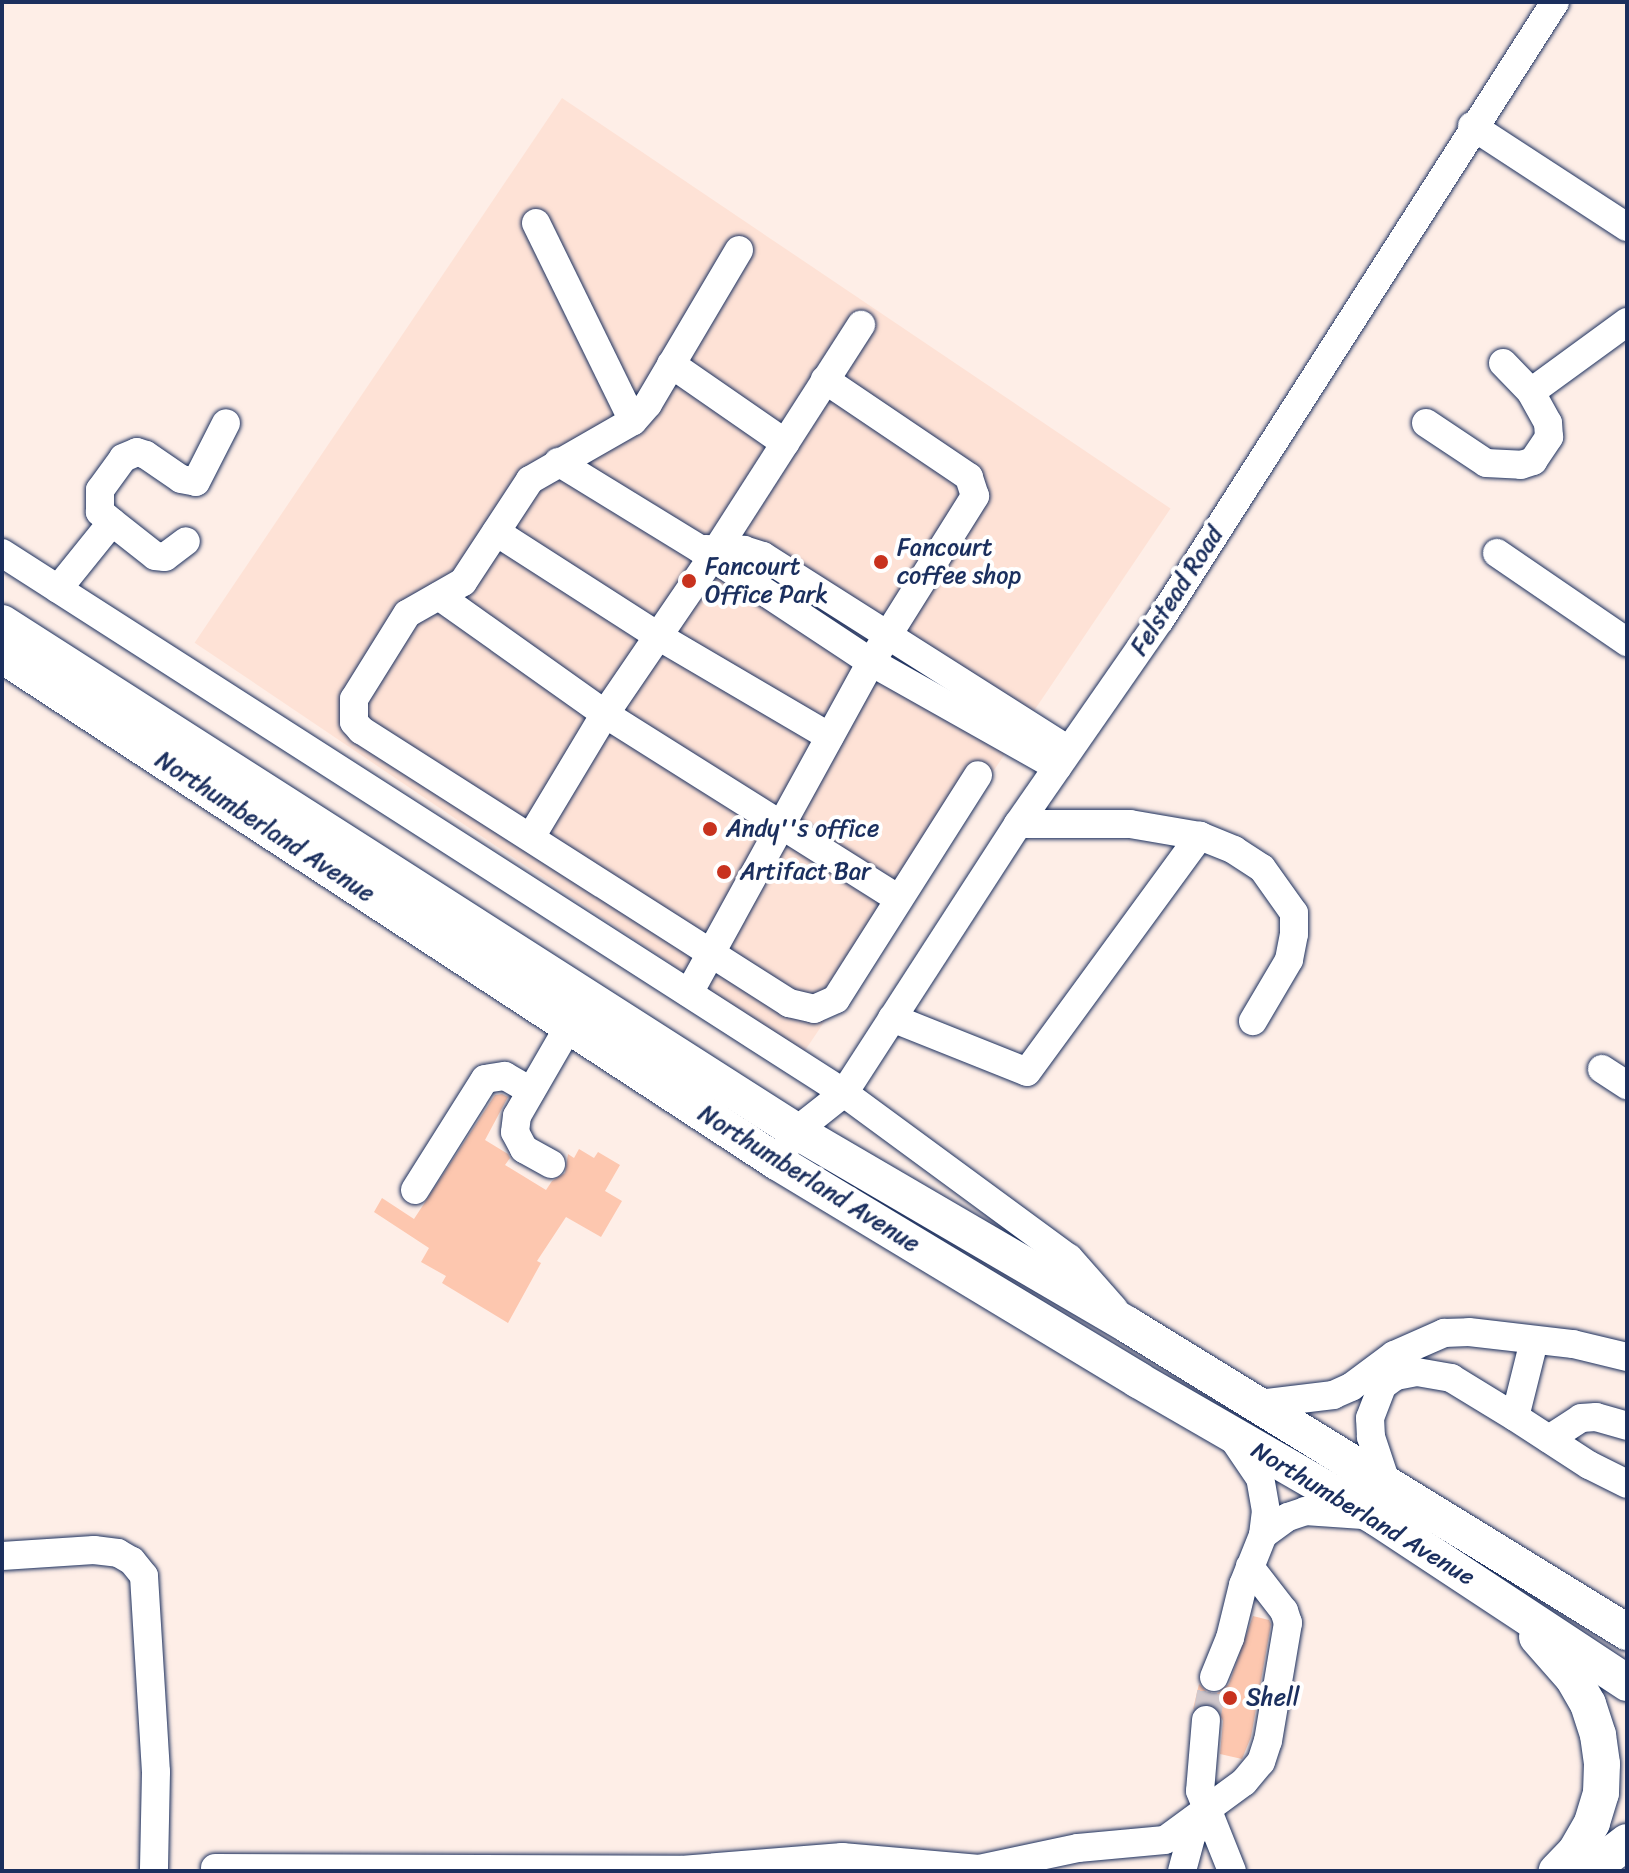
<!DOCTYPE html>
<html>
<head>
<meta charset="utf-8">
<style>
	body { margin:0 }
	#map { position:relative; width:1629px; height:1873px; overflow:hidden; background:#feeee7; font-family:Sriracha,sans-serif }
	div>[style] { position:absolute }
	.built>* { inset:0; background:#fee2d6; transform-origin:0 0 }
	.building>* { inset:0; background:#fdc7af }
	.minor-tunnel>* { height:28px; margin-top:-14px; transform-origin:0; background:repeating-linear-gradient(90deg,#d1c8cc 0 28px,transparent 0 42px) }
	.roads { filter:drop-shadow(0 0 2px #1b2f5e) drop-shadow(0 0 2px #1b2f5e) }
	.minor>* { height:28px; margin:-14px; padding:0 14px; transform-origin:14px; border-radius:14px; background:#fff }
	.major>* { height:36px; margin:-18px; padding:0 18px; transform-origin:18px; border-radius:18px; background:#fff }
	.dots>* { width:22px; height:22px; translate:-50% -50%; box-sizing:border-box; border:4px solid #fff; border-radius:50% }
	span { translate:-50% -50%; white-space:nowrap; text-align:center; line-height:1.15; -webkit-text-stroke:8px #fff; paint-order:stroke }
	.poi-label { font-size:24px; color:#1b2f5e }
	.left { translate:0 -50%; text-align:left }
	.street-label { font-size:24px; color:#1b2f5e }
	.frame { position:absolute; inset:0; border:4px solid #1b2f5e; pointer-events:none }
</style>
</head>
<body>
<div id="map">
	<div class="built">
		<i style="left:562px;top:98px;width:734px;height:657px;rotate:34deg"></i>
	</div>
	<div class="building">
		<i style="clip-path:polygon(502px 1094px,508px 1097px,485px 1140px,508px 1154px,510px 1158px,505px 1165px,546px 1190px,552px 1181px,565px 1173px,568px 1154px,574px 1158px,579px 1149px,594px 1158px,598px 1152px,620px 1165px,605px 1191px,622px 1201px,601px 1237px,566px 1217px,537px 1261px,541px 1263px,508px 1323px,442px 1283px,446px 1276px,421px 1262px,429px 1248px,374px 1212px,382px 1198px,414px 1219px,495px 1095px)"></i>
		<i style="clip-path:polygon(1253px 1616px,1269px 1620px,1271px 1624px,1251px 1737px,1242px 1759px,1220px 1754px,1223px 1721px,1216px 1707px,1207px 1703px,1193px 1709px,1199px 1684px,1207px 1692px,1216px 1694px,1229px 1684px)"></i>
	</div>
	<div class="minor-tunnel">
		<i style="left:1206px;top:1720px;width:44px;rotate:-79.5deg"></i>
	</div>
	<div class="roads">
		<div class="minor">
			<i style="left:1472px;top:126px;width:185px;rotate:33.1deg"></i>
			<i style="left:536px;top:223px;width:220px;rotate:63.9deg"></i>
			<i style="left:739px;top:250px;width:179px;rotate:120.6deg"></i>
			<i style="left:648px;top:404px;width:23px;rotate:131deg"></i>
			<i style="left:633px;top:421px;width:119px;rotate:150.2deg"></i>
			<i style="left:530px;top:480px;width:122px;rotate:123.3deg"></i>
			<i style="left:463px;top:582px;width:64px;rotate:150.3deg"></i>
			<i style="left:407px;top:614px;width:100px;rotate:121.9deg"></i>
			<i style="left:354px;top:699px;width:23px;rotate:90deg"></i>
			<i style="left:354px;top:722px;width:11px;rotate:49deg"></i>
			<i style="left:361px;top:730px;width:508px;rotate:32.53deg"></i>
			<i style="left:789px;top:1003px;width:26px;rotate:13deg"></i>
			<i style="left:814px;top:1009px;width:24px;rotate:-24deg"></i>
			<i style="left:836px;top:999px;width:265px;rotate:-57.6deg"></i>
			<i style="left:1503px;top:363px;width:40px;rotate:46deg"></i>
			<i style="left:671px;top:364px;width:139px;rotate:34.7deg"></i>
			<i style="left:1426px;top:423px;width:72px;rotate:33.7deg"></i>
			<i style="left:1486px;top:463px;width:35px;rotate:3deg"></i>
			<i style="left:1521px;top:465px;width:13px;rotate:-18deg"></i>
			<i style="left:1533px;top:461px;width:29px;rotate:-56deg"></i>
			<i style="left:1549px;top:437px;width:14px;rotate:-94deg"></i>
			<i style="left:1548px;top:423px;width:35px;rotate:-119deg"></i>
			<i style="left:1531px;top:392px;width:119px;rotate:-36.1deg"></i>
			<i style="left:558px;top:462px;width:167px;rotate:31.5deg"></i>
			<i style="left:700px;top:549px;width:205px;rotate:33.5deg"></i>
			<i style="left:871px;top:662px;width:214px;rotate:29.4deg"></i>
			<i style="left:112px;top:522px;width:16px;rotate:-140deg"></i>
			<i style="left:100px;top:512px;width:22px;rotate:-90deg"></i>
			<i style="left:100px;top:490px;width:39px;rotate:-54deg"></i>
			<i style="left:123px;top:458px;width:15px;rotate:-23deg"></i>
			<i style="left:137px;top:452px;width:9px;rotate:18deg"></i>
			<i style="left:146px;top:455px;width:42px;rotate:34.4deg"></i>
			<i style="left:181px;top:479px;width:15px;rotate:11deg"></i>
			<i style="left:196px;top:482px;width:66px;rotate:-63deg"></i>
			<i style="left:496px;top:532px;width:193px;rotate:32.7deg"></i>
			<i style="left:658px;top:636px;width:199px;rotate:30.4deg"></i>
			<i style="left:705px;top:549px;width:39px;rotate:1deg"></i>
			<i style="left:744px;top:550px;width:20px;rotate:18deg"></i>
			<i style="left:763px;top:556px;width:362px;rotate:32.4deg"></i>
			<i style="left:2px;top:553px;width:1000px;rotate:32.67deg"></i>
			<i style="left:844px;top:1093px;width:279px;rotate:36.3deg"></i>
			<i style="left:1069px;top:1258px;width:68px;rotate:48.6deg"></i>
			<i style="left:1497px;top:553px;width:158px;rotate:34.4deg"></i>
			<i style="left:58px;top:589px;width:86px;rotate:-51.1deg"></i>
			<i style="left:112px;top:522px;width:55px;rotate:38.3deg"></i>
			<i style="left:155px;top:556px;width:10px;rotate:6deg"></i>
			<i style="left:165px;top:557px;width:26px;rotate:-37deg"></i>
			<i style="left:439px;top:596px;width:204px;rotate:35.4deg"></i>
			<i style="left:605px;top:714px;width:347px;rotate:32.2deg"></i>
			<i style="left:1018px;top:824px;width:112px"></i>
			<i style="left:1130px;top:824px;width:71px;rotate:9.7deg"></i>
			<i style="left:1200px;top:836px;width:37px;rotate:22deg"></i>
			<i style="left:1234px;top:850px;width:33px;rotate:33deg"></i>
			<i style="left:1262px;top:868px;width:55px;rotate:54.6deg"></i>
			<i style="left:1294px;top:913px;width:21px;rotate:90deg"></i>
			<i style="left:1294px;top:934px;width:26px;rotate:101deg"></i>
			<i style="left:1289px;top:960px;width:71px;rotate:120.5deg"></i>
			<i style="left:531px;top:837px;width:144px;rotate:-59deg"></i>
			<i style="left:605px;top:714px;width:190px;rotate:-55.7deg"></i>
			<i style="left:712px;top:557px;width:276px;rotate:-57.3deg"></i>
			<i style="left:689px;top:993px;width:378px;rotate:-61.2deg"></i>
			<i style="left:871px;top:662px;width:196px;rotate:-57.9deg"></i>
			<i style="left:975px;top:496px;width:20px;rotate:-108deg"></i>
			<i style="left:969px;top:477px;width:174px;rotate:-146deg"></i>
			<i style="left:892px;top:1018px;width:145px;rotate:21.8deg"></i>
			<i style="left:1027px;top:1072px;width:293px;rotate:-53.8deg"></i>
			<i style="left:1602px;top:1069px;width:30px;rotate:33deg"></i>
			<i style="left:786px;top:1147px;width:19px;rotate:-58deg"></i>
			<i style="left:796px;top:1131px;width:61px;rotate:-38.4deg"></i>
			<i style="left:844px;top:1093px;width:320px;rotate:-57.1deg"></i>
			<i style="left:1018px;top:824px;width:249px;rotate:-55.2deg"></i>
			<i style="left:1160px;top:620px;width:733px;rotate:-57.41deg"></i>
			<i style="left:551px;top:1164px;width:31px;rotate:-151deg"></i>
			<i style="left:524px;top:1149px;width:19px;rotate:-118deg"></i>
			<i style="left:515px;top:1132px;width:16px;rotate:-83deg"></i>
			<i style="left:517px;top:1116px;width:104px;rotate:-60deg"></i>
			<i style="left:415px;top:1190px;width:131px;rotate:-57.8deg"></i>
			<i style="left:485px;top:1079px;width:20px;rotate:-9deg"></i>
			<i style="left:505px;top:1076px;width:30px;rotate:30deg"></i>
			<i style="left:1534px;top:1341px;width:78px;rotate:104deg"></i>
			<i style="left:1515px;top:1417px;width:88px;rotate:33deg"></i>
			<i style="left:1589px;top:1465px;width:42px;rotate:26.6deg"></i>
			<i style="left:1259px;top:1404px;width:75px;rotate:-6.9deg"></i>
			<i style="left:1333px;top:1395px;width:20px;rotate:-24deg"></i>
			<i style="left:1351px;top:1387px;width:54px;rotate:-36.7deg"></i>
			<i style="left:1394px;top:1355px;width:55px;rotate:-23.7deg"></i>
			<i style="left:1444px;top:1333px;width:25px;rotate:-2deg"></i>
			<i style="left:1469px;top:1332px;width:105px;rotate:6.6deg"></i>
			<i style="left:1573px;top:1344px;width:56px;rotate:13.5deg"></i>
			<i style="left:1549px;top:1439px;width:38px;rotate:-33deg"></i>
			<i style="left:1581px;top:1418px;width:15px;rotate:-4deg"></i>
			<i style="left:1596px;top:1417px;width:32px;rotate:16deg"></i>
			<i style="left:1387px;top:1485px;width:51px;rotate:-108.4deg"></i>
			<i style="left:1371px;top:1437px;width:19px;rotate:-93deg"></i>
			<i style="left:1370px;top:1418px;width:34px;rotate:-69deg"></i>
			<i style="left:1382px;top:1386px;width:17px;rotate:-36deg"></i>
			<i style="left:1396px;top:1376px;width:21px;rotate:-11deg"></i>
			<i style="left:1417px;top:1372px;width:35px;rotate:10deg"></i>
			<i style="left:1451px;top:1378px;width:75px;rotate:31.4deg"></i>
			<i style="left:1263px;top:1535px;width:31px;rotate:-36deg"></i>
			<i style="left:1288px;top:1517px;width:18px;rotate:-19deg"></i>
			<i style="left:1305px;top:1511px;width:58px;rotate:3.9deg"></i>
			<i style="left:2px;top:1556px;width:92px;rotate:-3.7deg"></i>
			<i style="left:94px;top:1550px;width:24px;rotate:7deg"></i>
			<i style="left:118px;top:1553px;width:16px;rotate:30deg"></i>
			<i style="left:132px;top:1561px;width:19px;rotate:51deg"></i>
			<i style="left:144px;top:1576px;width:196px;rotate:86.5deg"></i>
			<i style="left:156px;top:1772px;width:99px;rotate:91.2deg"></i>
			<i style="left:1214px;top:1677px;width:42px;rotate:-67.7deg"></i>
			<i style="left:1230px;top:1638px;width:55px;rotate:-76.2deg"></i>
			<i style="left:1243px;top:1585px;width:54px;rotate:-68.2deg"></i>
			<i style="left:1263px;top:1535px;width:24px;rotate:-83deg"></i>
			<i style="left:1266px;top:1511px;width:34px;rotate:-100deg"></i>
			<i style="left:1260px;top:1478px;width:50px;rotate:-124.3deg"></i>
			<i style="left:1206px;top:1720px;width:71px;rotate:94.8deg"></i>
			<i style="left:1200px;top:1791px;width:86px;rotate:68.2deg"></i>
			<i style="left:215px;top:1868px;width:466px;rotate:0.2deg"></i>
			<i style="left:681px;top:1870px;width:162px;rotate:-4.6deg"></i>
			<i style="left:842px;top:1857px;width:138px;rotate:5deg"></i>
			<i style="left:979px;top:1869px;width:101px;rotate:-12deg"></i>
			<i style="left:1078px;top:1848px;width:87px;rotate:-5.3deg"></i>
			<i style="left:1165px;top:1840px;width:98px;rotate:-36.3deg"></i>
			<i style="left:1244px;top:1782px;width:26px;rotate:-50deg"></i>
			<i style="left:1261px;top:1762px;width:22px;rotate:-72deg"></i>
			<i style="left:1268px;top:1741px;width:120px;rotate:-80.4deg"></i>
			<i style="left:1288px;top:1623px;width:13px;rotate:-108deg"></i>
			<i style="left:1284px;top:1611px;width:56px;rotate:-127.7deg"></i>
			<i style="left:1182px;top:1871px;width:35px;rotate:-75deg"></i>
			<i style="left:1191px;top:1837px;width:23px;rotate:-61deg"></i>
		</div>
		<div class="major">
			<i style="left:2px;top:623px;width:943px;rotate:32.61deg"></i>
			<i style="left:796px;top:1131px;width:385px;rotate:30.3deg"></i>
			<i style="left:1128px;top:1325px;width:586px;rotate:31.6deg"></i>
			<i style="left:2px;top:655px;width:926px;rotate:33.19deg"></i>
			<i style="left:777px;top:1162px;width:422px;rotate:31.1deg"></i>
			<i style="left:1138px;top:1380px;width:276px;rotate:30deg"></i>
			<i style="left:1377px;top:1518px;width:300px;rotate:33.4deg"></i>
			<i style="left:1537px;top:1637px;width:55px;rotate:48.7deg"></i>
			<i style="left:1573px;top:1678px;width:30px;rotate:60deg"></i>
			<i style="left:1588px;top:1704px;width:33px;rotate:72deg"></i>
			<i style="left:1598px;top:1735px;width:29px;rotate:82deg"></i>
			<i style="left:1602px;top:1764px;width:29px;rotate:92deg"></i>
			<i style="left:1601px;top:1793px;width:31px;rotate:107deg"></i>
			<i style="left:1592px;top:1823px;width:32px;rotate:120deg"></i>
			<i style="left:1576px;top:1851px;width:28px;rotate:134deg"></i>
			<i style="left:1589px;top:1871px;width:48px;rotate:-37.3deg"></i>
		</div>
	</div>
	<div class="dots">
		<i style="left:881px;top:562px;background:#c8321e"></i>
		<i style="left:689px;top:581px;background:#c8321e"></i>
		<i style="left:710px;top:829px;background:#c8321e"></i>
		<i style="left:724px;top:872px;background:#c8321e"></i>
		<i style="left:1230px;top:1698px;background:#c8321e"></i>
	</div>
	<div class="poi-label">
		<span class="left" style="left:897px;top:562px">Fancourt<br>coffee shop</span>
		<span class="left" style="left:705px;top:581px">Fancourt<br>Office Park</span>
		<span class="left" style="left:726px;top:829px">Andy''s office</span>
		<span class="left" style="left:740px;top:872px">Artifact Bar</span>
		<span class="left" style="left:1246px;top:1698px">Shell</span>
	</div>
	<div class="street-label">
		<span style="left:1177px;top:591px;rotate:-57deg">Felstead Road</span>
		<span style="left:265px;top:827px;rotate:33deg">Northumberland Avenue</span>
		<span style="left:809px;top:1179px;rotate:32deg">Northumberland Avenue</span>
		<span style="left:1363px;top:1514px;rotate:31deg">Northumberland Avenue</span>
	</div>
	<div class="frame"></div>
</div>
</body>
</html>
